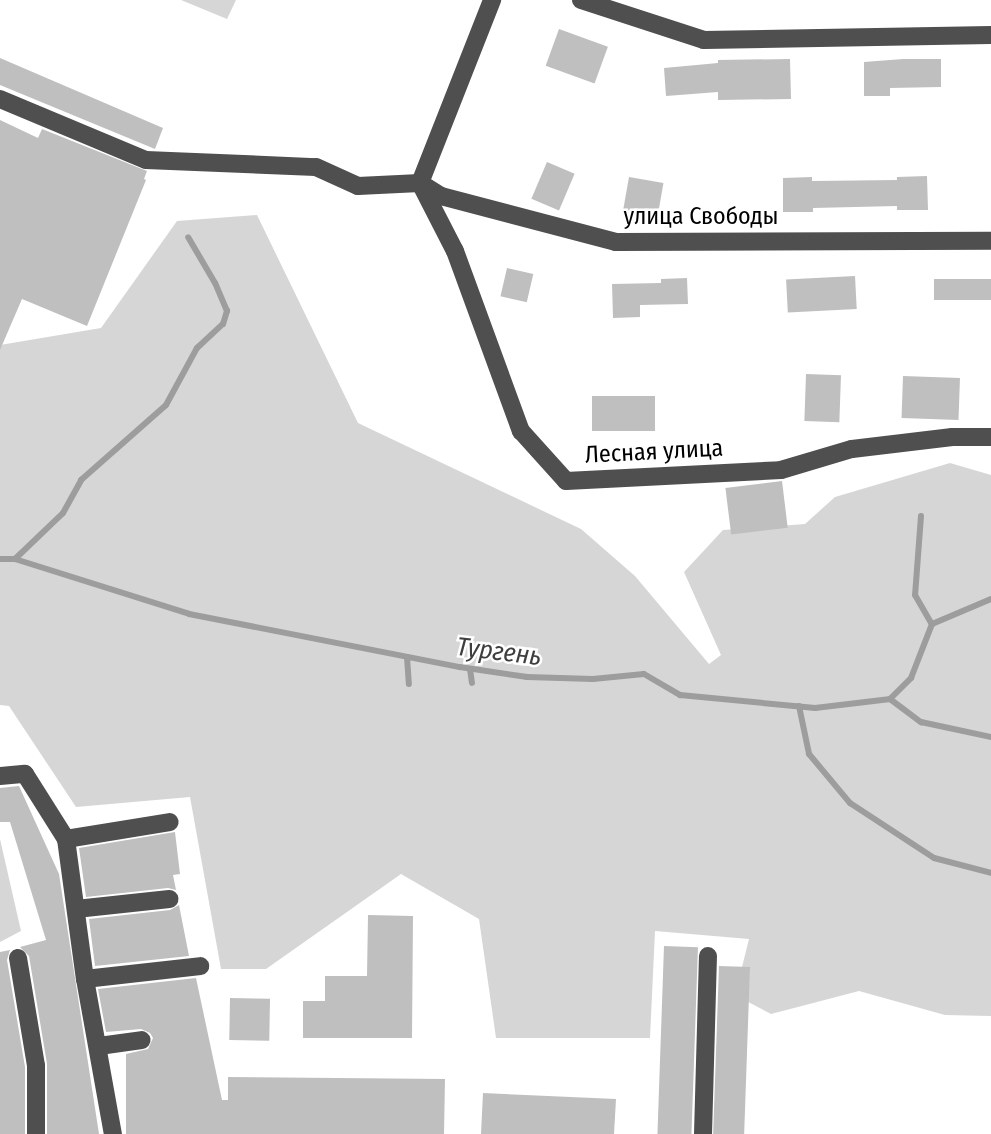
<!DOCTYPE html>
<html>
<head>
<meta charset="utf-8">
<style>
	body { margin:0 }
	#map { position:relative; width:991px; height:1134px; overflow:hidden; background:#fff; font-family:"Fira Sans Condensed",sans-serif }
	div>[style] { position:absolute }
	.green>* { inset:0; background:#d6d6d6 }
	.stream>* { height:6px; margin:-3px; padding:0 3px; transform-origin:3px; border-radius:3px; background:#9d9d9d }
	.building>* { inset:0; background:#bfbfbf; transform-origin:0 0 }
	.minor>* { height:18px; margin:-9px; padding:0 9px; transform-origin:9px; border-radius:9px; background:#4f4f4f }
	span { translate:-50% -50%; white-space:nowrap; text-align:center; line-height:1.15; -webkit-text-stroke:5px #fff; paint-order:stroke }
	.street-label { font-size:24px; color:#000 }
	.water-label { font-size:26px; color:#3e3e3e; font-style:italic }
</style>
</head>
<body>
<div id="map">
	<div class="green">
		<i style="clip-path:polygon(181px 0,236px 0,227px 19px)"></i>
		<i style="clip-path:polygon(257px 215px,358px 423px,581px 529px,635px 576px,709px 664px,721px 655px,684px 572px,723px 530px,805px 524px,835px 497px,950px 463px,991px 475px,991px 1016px,945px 1015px,859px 991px,771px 1014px,735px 995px,749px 939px,655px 931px,650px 1038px,496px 1038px,479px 919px,401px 874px,266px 969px,221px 969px,190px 797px,76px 807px,9px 706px,0 705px,0 345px,101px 328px,177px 221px)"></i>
		<i style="clip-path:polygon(0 839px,21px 931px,0 942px)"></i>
	</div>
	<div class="stream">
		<i style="left:921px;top:516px;width:79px;rotate:94.3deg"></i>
		<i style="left:915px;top:595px;width:34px;rotate:60deg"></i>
		<i style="left:0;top:559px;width:15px"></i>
		<i style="left:15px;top:559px;width:182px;rotate:17.5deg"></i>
		<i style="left:189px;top:614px;width:276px;rotate:11.1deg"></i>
		<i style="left:460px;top:667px;width:68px;rotate:8.5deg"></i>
		<i style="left:527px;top:677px;width:66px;rotate:1.7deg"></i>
		<i style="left:593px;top:679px;width:51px;rotate:-5.6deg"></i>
		<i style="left:644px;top:674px;width:42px;rotate:30.3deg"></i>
		<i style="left:680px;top:695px;width:136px;rotate:5.5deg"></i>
		<i style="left:815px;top:708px;width:76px;rotate:-6.8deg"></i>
		<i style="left:890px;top:699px;width:39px;rotate:37deg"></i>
		<i style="left:921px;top:722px;width:72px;rotate:12.1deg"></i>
		<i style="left:15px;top:559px;width:66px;rotate:-43.8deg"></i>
		<i style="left:63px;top:513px;width:38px;rotate:-61deg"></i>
		<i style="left:81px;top:480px;width:113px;rotate:-41.4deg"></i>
		<i style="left:166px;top:405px;width:65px;rotate:-61.5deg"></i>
		<i style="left:197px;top:348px;width:35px;rotate:-43deg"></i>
		<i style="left:223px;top:324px;width:14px;rotate:-73deg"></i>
		<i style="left:227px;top:311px;width:30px;rotate:-113deg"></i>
		<i style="left:215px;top:283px;width:53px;rotate:-120.4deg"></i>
		<i style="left:407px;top:657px;width:27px;rotate:86deg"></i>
		<i style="left:470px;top:669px;width:14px;rotate:82deg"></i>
		<i style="left:890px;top:699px;width:30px;rotate:-45deg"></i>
		<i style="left:911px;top:678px;width:58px;rotate:-68.7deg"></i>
		<i style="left:932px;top:624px;width:64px;rotate:-23deg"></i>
		<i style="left:799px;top:706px;width:49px;rotate:78.2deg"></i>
		<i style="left:809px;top:754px;width:64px;rotate:50.1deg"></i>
		<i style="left:850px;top:803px;width:100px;rotate:33.2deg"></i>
		<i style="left:934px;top:858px;width:59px;rotate:14.7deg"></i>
	</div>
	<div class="building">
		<i style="left:559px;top:29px;width:52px;height:39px;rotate:20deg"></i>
		<i style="clip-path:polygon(0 58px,163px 128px,155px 149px,0 85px)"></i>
		<i style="clip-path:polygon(790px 59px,791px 99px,718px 100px,718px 92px,666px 96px,664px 68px,718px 63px,718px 60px)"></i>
		<i style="clip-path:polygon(903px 59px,941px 59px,941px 87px,890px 88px,890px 96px,864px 96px,864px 62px)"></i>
		<i style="clip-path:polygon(0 120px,38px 138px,42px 129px,147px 171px,144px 179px,146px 180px,87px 326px,22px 299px,0 350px)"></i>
		<i style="left:547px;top:162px;width:30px;height:40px;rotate:23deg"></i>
		<i style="clip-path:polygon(927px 176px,928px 210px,897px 210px,897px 206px,813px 208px,813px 212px,783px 212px,783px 178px,812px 177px,812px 181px,897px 180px,897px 177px)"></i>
		<i style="left:629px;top:177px;width:35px;height:33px;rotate:10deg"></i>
		<i style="left:507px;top:268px;width:27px;height:29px;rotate:13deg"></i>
		<i style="left:855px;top:276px;width:33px;height:69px;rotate:87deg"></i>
		<i style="clip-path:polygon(687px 278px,688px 304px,640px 305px,640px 317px,613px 318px,612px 284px,661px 283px,661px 279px)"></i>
		<i style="left:991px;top:279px;width:21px;height:57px;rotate:90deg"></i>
		<i style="left:806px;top:374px;width:35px;height:47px;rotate:2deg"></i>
		<i style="left:903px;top:376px;width:57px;height:42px;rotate:2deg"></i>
		<i style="left:655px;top:396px;width:35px;height:63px;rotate:90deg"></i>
		<i style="left:782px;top:481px;width:47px;height:57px;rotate:83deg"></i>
		<i style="clip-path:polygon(19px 786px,59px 874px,99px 1134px,47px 1134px,47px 1064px,29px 956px,20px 947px,46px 940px,10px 822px,0 822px,0 788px)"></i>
		<i style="clip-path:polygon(175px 832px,180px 874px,173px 875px,176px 890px,168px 888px,86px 897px,79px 848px)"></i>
		<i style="clip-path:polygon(179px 905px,189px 956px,95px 966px,89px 919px,170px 910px)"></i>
		<i style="clip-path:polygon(368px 915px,413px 916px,412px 1038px,303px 1038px,303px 1001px,325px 1001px,325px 976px,367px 976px)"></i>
		<i style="left:664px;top:946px;width:34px;height:188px;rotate:2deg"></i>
		<i style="clip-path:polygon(10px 950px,7px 960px,25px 1067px,25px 1134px,0 1134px,0 952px)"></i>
		<i style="left:719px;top:966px;width:31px;height:168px;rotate:2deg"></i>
		<i style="clip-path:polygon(196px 978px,222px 1100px,228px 1100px,228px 1077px,445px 1079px,444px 1134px,126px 1134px,126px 1054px,148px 1049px,153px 1038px,150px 1033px,141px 1029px,106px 1032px,98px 989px)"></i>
		<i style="left:230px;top:998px;width:40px;height:42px;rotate:1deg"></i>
		<i style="clip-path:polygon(483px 1093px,616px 1099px,614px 1134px,481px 1134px)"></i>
	</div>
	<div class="minor">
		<i style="left:581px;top:0;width:129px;rotate:18deg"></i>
		<i style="left:704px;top:40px;width:287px;rotate:-1deg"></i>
		<i style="left:0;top:99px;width:158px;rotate:22.7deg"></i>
		<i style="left:146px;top:160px;width:170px;rotate:2.4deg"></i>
		<i style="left:316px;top:167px;width:46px;rotate:24.3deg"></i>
		<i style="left:358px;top:186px;width:62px;rotate:-2.8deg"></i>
		<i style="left:420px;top:183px;width:76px;rotate:62.8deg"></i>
		<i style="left:455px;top:251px;width:192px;rotate:69.9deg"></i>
		<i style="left:521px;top:431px;width:67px;rotate:48deg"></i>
		<i style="left:566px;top:481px;width:215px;rotate:-2.9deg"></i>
		<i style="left:781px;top:470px;width:74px;rotate:-16.5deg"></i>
		<i style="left:852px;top:449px;width:101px;rotate:-6.8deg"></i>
		<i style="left:952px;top:437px;width:39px"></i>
		<i style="left:420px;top:183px;width:25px;rotate:32deg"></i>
		<i style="left:441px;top:196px;width:181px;rotate:14.7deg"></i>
		<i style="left:616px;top:242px;width:375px;rotate:-0.2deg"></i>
		<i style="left:420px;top:183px;width:197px;rotate:-68.5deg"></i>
		<i style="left:0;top:776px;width:25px;rotate:-5deg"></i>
		<i style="left:25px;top:774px;width:77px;rotate:57.8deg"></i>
		<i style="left:66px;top:839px;width:141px;rotate:82.3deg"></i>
		<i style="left:85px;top:979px;width:158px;rotate:79.8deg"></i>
		<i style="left:66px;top:839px;width:105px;rotate:-9.3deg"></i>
		<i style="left:76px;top:909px;width:94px;rotate:-6.1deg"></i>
		<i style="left:18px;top:958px;width:109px;rotate:80.5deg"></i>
		<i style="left:36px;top:1066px;width:68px;rotate:90deg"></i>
		<i style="left:85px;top:979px;width:116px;rotate:-6.4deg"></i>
		<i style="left:99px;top:1046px;width:43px;rotate:-7.9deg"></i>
		<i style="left:703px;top:1134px;width:178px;rotate:-88.4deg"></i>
	</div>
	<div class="street-label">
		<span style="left:701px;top:217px">улица Свободы</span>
		<span style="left:654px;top:452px;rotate:-3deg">Лесная улица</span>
	</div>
	<div class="water-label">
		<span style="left:499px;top:652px;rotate:7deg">Тургень</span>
	</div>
</div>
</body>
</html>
